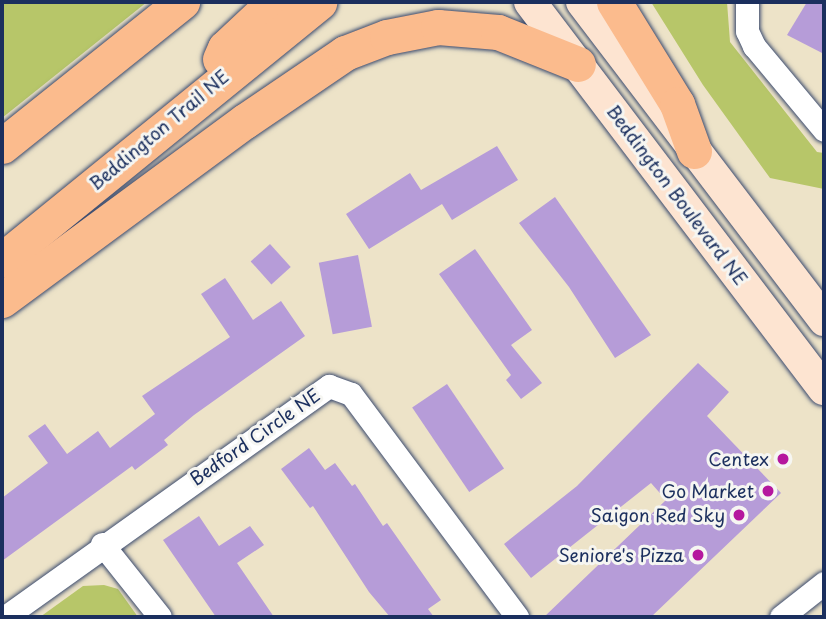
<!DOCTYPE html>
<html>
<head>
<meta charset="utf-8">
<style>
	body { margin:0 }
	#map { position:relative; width:826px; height:619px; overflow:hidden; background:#ede3c8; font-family:"Playpen Sans",sans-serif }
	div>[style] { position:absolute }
	.green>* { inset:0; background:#b7c669 }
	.building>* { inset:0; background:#b69cd8; transform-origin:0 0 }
	.roads { filter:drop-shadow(0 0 2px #3a4a6e) drop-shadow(0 0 2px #3a4a6e) }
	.street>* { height:23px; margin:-11.5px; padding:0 11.5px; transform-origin:11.5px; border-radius:11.5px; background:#fff }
	.secondary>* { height:32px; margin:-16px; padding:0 16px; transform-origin:16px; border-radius:16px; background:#fde4d1 }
	.primary>* { height:35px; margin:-17.5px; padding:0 17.5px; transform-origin:17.5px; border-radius:17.5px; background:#fbbb8d }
	.dots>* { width:19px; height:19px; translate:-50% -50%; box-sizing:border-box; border:4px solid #f6f6f2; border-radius:50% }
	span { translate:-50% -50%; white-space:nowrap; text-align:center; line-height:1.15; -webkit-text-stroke:6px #f6f6f2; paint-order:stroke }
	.street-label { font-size:18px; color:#1b2f5e }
	.poi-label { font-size:18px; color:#1b2f5e }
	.right { translate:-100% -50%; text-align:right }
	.frame { position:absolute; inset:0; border:4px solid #1b2f5e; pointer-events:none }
</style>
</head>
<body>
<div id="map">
	<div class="green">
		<i style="clip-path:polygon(2px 2px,147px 2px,2px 118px)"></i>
		<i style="clip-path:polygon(651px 2px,727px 2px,730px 42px,817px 152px,824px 153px,824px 189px,770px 178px,703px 85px)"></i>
		<i style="clip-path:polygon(104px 585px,118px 589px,138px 617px,40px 617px,83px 586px)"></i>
	</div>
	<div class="building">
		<i style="clip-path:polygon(807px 2px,824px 2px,824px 54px,787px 35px)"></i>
		<i style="clip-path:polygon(497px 146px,518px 180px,452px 220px,442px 204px,369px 249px,346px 214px,410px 173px,421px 190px)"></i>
		<i style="clip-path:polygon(555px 197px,651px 335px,615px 358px,569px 287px,519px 223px)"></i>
		<i style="left:270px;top:244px;width:31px;height:26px;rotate:48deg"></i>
		<i style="clip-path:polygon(475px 249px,532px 330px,511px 345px,542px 383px,521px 399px,506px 380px,511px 375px,439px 274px)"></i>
		<i style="left:358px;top:255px;width:73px;height:40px;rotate:79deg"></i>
		<i style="clip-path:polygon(225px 278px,253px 320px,281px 301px,305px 336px,194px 415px,164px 440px,168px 445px,135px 470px,132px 466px,2px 561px,2px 498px,48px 463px,28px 436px,45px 424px,67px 454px,98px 431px,110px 448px,155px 414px,142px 396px,230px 337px,201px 294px)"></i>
		<i style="clip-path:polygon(698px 363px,729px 392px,707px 416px,781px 493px,651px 617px,544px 617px,666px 500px,651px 483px,531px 578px,504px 544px,577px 486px)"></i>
		<i style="left:447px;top:384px;width:102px;height:42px;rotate:56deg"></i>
		<i style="clip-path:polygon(309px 448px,325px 470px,335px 463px,352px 486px,355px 484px,383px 526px,387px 523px,441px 600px,428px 609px,434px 617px,390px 617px,369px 592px,313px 506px,310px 508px,281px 469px)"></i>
		<i style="clip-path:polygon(199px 516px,219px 546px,250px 526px,264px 545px,237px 563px,274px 617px,216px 617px,163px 540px)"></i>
	</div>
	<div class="roads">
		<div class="street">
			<i style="left:747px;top:2px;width:29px;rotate:90deg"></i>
			<i style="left:747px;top:31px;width:17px;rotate:65deg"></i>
			<i style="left:754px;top:46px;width:109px;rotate:50.2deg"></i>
			<i style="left:102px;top:544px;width:93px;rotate:51.5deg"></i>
			<i style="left:5px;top:617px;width:398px;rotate:-35.5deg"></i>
			<i style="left:329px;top:386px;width:23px;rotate:20deg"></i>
			<i style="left:351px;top:394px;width:278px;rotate:53.3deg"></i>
			<i style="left:781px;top:617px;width:55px;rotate:-38.3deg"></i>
		</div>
		<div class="secondary">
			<i style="left:530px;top:2px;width:486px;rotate:52.8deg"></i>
			<i style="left:582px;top:2px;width:400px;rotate:52.7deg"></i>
		</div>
		<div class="primary">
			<i style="left:614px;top:2px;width:120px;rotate:58.3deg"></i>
			<i style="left:677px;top:104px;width:50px;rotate:70.1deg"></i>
			<i style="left:220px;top:59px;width:12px;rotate:-66deg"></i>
			<i style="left:225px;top:48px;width:67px;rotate:-43.2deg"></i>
			<i style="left:2px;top:146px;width:231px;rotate:-38.7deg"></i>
			<i style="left:2px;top:260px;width:409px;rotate:-39.1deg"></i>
			<i style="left:2px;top:300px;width:302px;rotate:-36.4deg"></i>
			<i style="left:245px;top:121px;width:121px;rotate:-34.2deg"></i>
			<i style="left:345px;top:53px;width:45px;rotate:-20.9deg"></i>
			<i style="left:387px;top:37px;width:52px;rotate:-11.1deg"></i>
			<i style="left:438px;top:27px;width:60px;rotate:4.8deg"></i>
			<i style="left:498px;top:32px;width:86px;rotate:21.8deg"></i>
		</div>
	</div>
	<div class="dots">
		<i style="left:783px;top:459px;background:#b5179e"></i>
		<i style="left:768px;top:491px;background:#b5179e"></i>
		<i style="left:739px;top:515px;background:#b5179e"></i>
		<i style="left:698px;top:555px;background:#b5179e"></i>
	</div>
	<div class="street-label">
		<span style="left:159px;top:130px;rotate:-40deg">Beddington Trail NE</span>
		<span style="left:677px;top:195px;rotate:53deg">Beddington Boulevard NE</span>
		<span style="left:255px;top:437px;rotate:-35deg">Bedford Circle NE</span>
	</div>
	<div class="poi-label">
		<span class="right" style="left:769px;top:459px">Centex</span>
		<span class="right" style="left:754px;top:491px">Go Market</span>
		<span class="right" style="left:725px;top:515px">Saigon Red Sky</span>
		<span class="right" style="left:684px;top:555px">Seniore's Pizza</span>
	</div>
	<div class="frame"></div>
</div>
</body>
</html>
